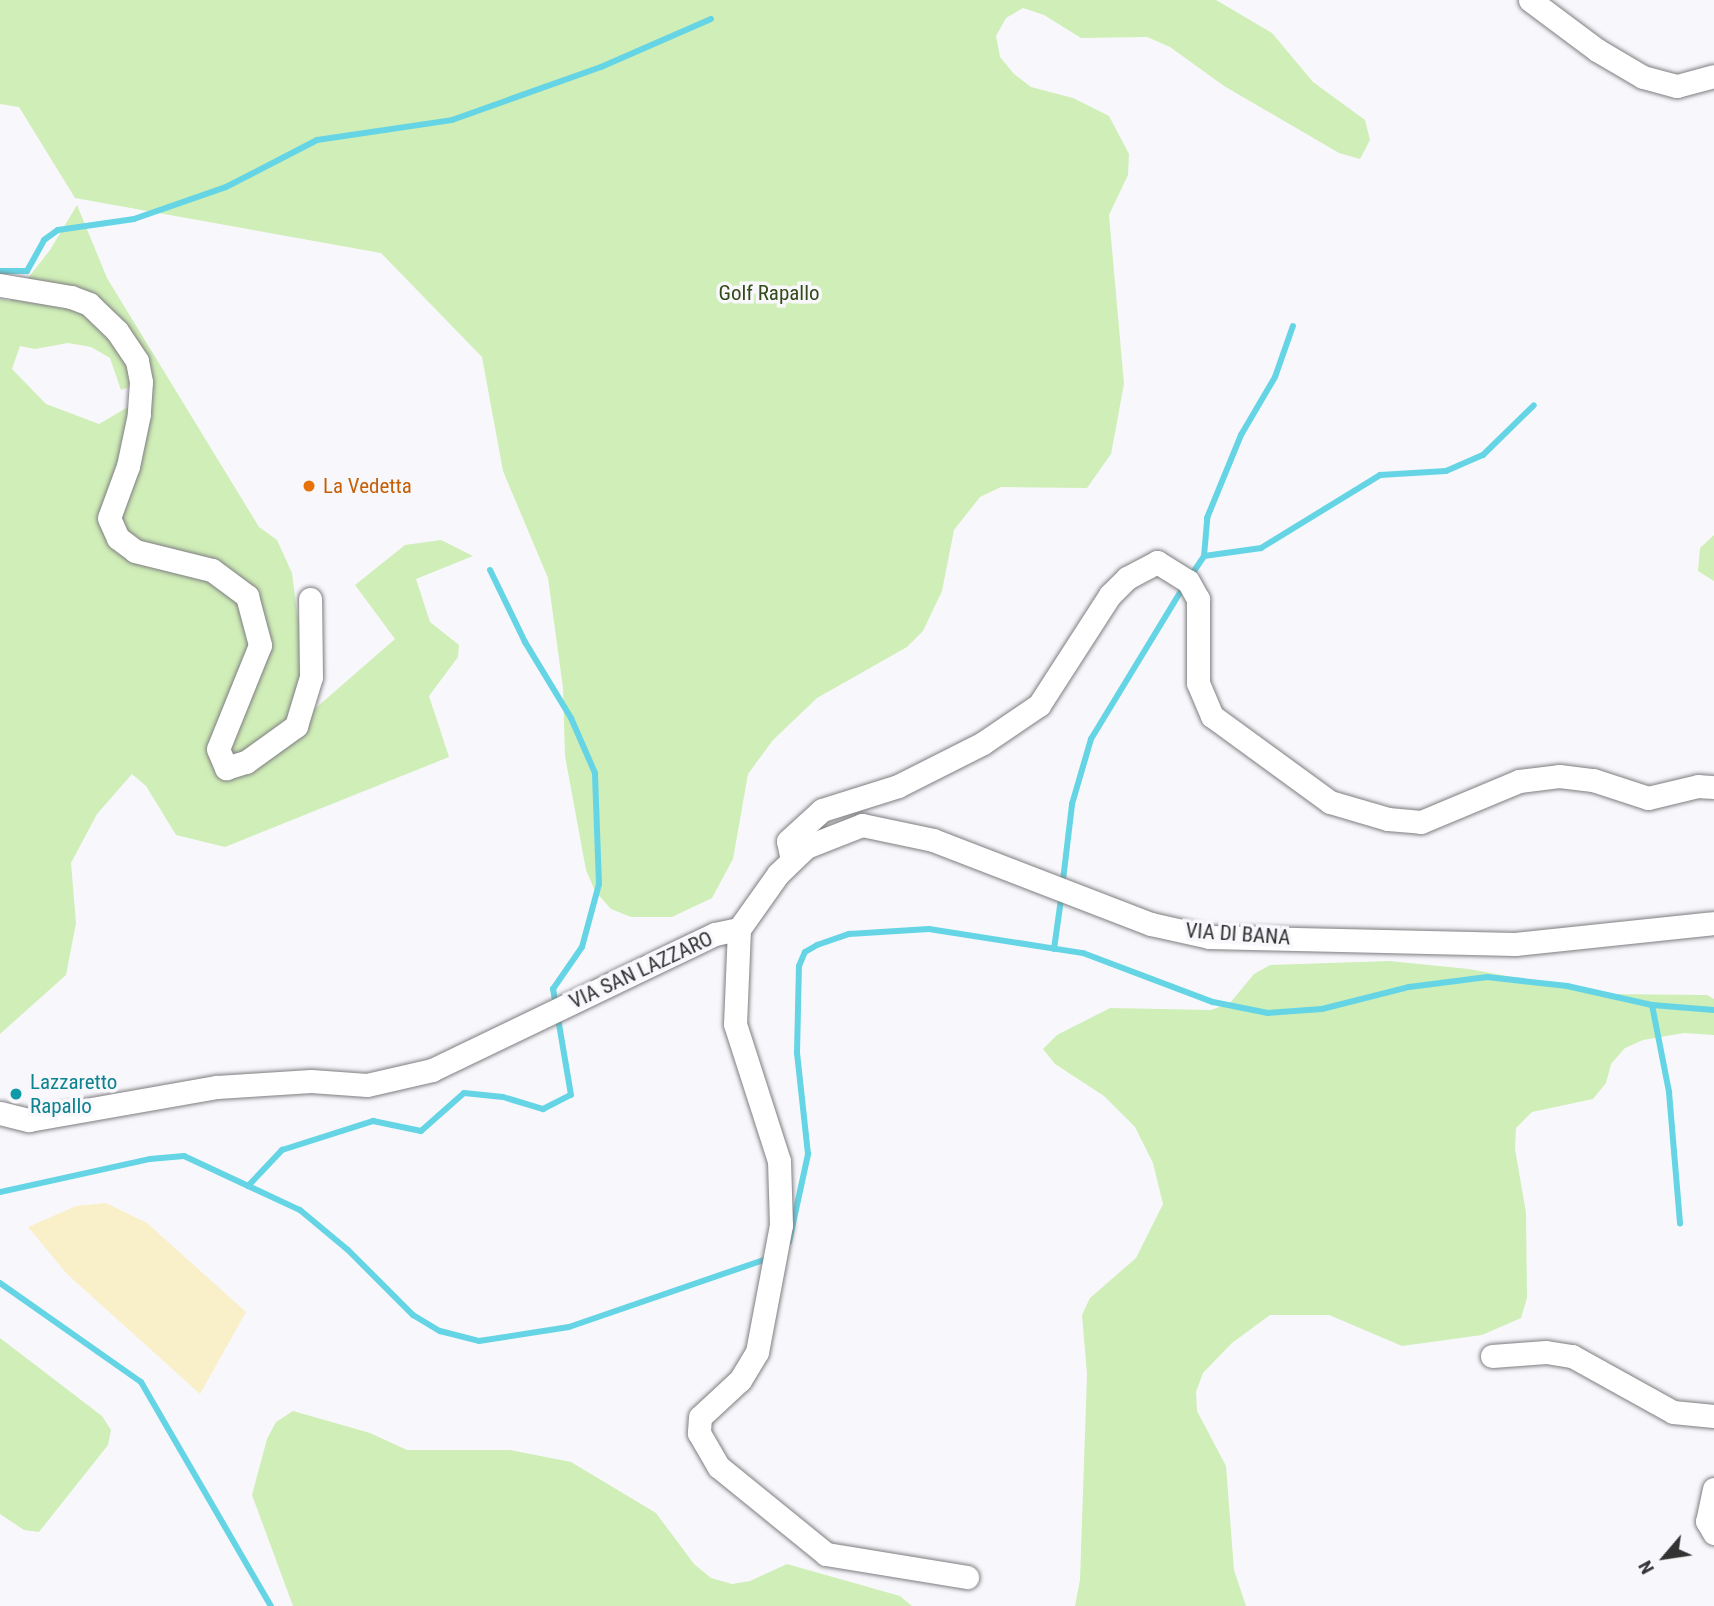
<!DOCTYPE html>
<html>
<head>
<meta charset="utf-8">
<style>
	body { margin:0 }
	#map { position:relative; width:1714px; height:1606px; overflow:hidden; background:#f8f8fc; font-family:"Roboto Condensed",sans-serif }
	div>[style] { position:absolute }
	.green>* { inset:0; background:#d0eeb7 }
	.sand>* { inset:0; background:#f9efc9 }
	.stream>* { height:6px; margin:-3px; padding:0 3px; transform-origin:3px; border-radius:3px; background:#65d5e5 }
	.roads { filter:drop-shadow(0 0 2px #7e7e81) drop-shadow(0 0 2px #7e7e81) }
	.minor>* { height:23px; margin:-11.5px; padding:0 11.5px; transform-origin:11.5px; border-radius:11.5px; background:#fff }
	.dots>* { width:19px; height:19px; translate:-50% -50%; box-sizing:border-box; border:4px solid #f8f8fc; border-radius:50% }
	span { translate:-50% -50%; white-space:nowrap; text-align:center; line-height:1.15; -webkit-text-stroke:7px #f8f8fc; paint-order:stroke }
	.park-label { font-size:21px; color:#334b19 }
	.food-label { font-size:21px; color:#c56008 }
	.left { translate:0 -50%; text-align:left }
	.street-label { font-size:21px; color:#333334 }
	.culture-label { font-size:21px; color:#0d838f }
	.north { position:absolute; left:1630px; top:1522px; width:70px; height:70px; -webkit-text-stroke:5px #f8f8fc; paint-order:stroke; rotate:241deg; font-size:19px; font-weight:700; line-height:28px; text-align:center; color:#333334 }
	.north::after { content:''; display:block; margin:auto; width:24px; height:32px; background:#333334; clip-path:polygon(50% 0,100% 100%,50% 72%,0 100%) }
</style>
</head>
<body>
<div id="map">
	<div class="green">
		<i style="clip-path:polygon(0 0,1216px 0,1272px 33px,1313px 82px,1365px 120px,1370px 140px,1360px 159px,1339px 153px,1224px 86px,1170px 47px,1147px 37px,1081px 38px,1044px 15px,1023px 8px,1006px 18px,996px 36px,1000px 57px,1014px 74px,1031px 87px,1073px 98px,1109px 116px,1129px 154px,1128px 175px,1109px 215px,1124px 384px,1111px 454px,1087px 488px,1001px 487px,980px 497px,954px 530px,942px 591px,923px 631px,907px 647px,817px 698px,773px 740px,748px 774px,733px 859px,712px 898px,672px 917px,631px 917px,611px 909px,595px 891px,586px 870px,565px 756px,563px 688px,548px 578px,503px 471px,482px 357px,381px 253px,75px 198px,19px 107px,0 104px)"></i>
		<i style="clip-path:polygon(evenodd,77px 205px,107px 278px,259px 527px,277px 540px,292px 573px,310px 713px,395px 639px,355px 585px,405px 545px,441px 540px,473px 556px,416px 579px,430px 622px,459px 645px,458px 657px,429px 696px,449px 757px,225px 847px,176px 835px,146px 786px,132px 774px,97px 814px,71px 863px,76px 923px,66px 975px,0 1034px,0 299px,10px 301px,50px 250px,77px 205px,68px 343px,91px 347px,110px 358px,121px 390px,129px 387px,133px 404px,99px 424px,46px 404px,12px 369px,20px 346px,35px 349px,68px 343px)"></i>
		<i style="clip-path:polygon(1714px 535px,1714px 581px,1698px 571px,1700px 548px)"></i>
		<i style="clip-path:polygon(1389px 961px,1469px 969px,1604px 994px,1707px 995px,1714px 999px,1714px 1035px,1684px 1033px,1643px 1040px,1625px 1048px,1611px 1064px,1606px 1083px,1593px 1099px,1532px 1112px,1516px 1128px,1515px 1149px,1526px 1213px,1527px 1298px,1521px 1318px,1482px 1335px,1402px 1346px,1329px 1315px,1270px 1315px,1232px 1343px,1203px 1373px,1196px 1392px,1197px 1411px,1226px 1466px,1234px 1570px,1246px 1606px,1075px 1606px,1080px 1580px,1087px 1374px,1082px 1315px,1090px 1298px,1136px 1258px,1163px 1204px,1153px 1163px,1135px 1127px,1104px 1096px,1055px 1064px,1043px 1049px,1057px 1035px,1110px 1008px,1211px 1010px,1230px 1003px,1254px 974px,1270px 965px)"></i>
		<i style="clip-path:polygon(0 1338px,102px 1416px,111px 1430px,108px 1445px,39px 1532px,24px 1530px,0 1514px)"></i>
		<i style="clip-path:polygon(293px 1411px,370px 1433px,407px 1450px,510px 1450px,571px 1462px,656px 1513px,694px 1564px,711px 1578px,732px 1584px,750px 1581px,787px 1564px,900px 1596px,912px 1606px,293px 1606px,252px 1495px,267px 1439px,276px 1422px)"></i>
	</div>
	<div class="sand">
		<i style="clip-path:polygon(106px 1203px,147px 1223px,246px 1312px,200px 1394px,67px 1274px,28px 1227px,76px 1206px)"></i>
	</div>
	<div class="stream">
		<i style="left:0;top:271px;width:27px"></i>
		<i style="left:27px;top:271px;width:35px;rotate:-61deg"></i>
		<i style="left:44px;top:240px;width:17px;rotate:-36deg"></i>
		<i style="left:58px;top:230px;width:77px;rotate:-8.2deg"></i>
		<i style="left:134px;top:219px;width:97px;rotate:-19.2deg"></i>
		<i style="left:226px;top:187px;width:102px;rotate:-27.3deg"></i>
		<i style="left:317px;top:140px;width:136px;rotate:-8.4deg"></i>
		<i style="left:452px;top:120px;width:158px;rotate:-19.6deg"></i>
		<i style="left:601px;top:67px;width:120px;rotate:-23.6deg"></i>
		<i style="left:1204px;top:556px;width:58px;rotate:-8deg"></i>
		<i style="left:1261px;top:548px;width:140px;rotate:-31.5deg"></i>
		<i style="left:1380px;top:475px;width:66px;rotate:-3.5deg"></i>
		<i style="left:1446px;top:471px;width:40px;rotate:-23.4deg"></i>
		<i style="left:1483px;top:455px;width:71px;rotate:-44.4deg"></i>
		<i style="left:1190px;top:577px;width:25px;rotate:-56deg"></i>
		<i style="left:1204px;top:556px;width:38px;rotate:-85deg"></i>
		<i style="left:1207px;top:518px;width:90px;rotate:-67.7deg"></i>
		<i style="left:1241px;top:435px;width:67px;rotate:-59.6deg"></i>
		<i style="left:1275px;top:377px;width:54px;rotate:-70.6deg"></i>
		<i style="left:1063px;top:880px;width:77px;rotate:-83.2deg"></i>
		<i style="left:1072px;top:804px;width:68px;rotate:-73.7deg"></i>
		<i style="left:1091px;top:739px;width:179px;rotate:-58.7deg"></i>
		<i style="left:1054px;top:949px;width:50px;rotate:-82deg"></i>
		<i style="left:1652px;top:1005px;width:89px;rotate:78.9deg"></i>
		<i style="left:1669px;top:1092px;width:132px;rotate:85.2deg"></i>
		<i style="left:248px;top:1186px;width:50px;rotate:-46.6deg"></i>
		<i style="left:282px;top:1150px;width:96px;rotate:-17.7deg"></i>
		<i style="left:373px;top:1121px;width:49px;rotate:11.8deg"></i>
		<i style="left:421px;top:1131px;width:57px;rotate:-41.5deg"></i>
		<i style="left:464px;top:1093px;width:39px;rotate:6deg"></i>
		<i style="left:503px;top:1097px;width:42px;rotate:16.7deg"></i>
		<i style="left:543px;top:1109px;width:31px;rotate:-27deg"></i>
		<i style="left:571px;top:1095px;width:108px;rotate:-99.6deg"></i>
		<i style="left:553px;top:989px;width:51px;rotate:-55.4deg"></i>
		<i style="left:582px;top:947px;width:65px;rotate:-74.9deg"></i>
		<i style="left:599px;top:884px;width:111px;rotate:-92.1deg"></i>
		<i style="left:595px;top:773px;width:60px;rotate:-113.6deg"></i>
		<i style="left:571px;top:718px;width:89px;rotate:-121.2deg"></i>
		<i style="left:525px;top:642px;width:80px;rotate:-115.9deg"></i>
		<i style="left:0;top:1192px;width:154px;rotate:-12.4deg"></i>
		<i style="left:150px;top:1159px;width:34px;rotate:-5deg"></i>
		<i style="left:184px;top:1156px;width:128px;rotate:25deg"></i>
		<i style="left:300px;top:1210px;width:62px;rotate:39.8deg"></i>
		<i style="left:348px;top:1250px;width:92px;rotate:45deg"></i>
		<i style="left:413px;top:1315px;width:31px;rotate:31deg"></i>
		<i style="left:440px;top:1331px;width:40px;rotate:14.4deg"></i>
		<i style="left:479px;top:1341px;width:91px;rotate:-8.8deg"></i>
		<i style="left:569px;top:1327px;width:209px;rotate:-19deg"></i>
		<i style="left:789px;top:1242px;width:90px;rotate:-77.8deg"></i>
		<i style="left:808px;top:1154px;width:102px;rotate:-96.2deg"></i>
		<i style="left:797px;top:1053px;width:87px;rotate:-88.7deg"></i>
		<i style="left:799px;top:966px;width:15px;rotate:-67deg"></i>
		<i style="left:805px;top:952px;width:14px;rotate:-30deg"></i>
		<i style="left:817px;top:945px;width:34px;rotate:-19deg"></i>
		<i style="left:849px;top:934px;width:80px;rotate:-3.6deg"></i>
		<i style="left:929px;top:929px;width:156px;rotate:8.9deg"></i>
		<i style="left:1083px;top:953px;width:139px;rotate:20.7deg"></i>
		<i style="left:1213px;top:1002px;width:56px;rotate:11.3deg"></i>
		<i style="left:1268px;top:1013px;width:54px;rotate:-4.2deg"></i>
		<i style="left:1322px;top:1009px;width:90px;rotate:-14.2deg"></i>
		<i style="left:1409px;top:987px;width:79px;rotate:-7.3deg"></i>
		<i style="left:1487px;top:977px;width:81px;rotate:6.4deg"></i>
		<i style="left:1567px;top:986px;width:87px;rotate:12.6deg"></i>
		<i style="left:1652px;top:1005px;width:62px;rotate:4.6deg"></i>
		<i style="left:0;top:1283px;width:172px;rotate:35.1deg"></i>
		<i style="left:141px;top:1382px;width:259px;rotate:59.9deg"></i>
	</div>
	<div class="roads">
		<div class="minor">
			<i style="left:1530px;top:0;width:84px;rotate:36.7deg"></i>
			<i style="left:1597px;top:50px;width:53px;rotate:30.4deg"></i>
			<i style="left:1643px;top:77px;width:35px;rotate:15deg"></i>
			<i style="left:1677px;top:86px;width:38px;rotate:-15deg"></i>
			<i style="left:0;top:285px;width:72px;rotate:9.6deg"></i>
			<i style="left:71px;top:297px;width:19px;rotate:21deg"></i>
			<i style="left:89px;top:304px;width:39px;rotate:44deg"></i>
			<i style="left:117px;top:331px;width:36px;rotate:56deg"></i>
			<i style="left:137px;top:361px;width:21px;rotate:79deg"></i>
			<i style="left:141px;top:382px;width:32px;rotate:94deg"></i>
			<i style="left:139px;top:414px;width:53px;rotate:101.9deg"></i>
			<i style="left:128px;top:466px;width:55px;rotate:110.1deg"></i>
			<i style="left:109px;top:518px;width:22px;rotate:66deg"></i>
			<i style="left:118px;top:538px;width:21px;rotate:37deg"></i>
			<i style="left:135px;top:551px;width:79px;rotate:13.9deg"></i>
			<i style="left:212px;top:570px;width:44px;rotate:36.6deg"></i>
			<i style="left:247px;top:596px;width:51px;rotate:75.1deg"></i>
			<i style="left:260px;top:645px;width:112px;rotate:112deg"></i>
			<i style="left:218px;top:749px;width:21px;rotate:67deg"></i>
			<i style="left:226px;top:768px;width:21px;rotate:-17deg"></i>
			<i style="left:246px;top:762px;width:62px;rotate:-35.8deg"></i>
			<i style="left:296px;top:726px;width:51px;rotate:-73deg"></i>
			<i style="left:311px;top:677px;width:78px;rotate:-90.7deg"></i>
			<i style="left:792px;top:860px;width:19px;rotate:-102deg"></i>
			<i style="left:788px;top:841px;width:46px;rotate:-42.4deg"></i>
			<i style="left:822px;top:810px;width:80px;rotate:-17.5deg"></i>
			<i style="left:898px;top:786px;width:95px;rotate:-26.8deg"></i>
			<i style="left:983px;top:743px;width:68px;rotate:-34.2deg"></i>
			<i style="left:1039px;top:705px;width:131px;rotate:-57.2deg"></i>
			<i style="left:1110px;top:595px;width:24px;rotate:-45deg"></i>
			<i style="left:1127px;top:578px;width:34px;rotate:-28deg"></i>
			<i style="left:1157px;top:562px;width:36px;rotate:32deg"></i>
			<i style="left:1188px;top:581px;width:21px;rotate:61deg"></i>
			<i style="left:1198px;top:599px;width:84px;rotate:90deg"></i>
			<i style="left:1198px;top:683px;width:36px;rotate:67deg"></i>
			<i style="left:1212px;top:716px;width:146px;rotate:36.1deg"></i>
			<i style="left:1330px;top:802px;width:60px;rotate:16.3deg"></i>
			<i style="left:1388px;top:819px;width:33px;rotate:5deg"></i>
			<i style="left:1421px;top:822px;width:106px;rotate:-22.7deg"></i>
			<i style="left:1519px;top:781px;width:40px;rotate:-7.1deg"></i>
			<i style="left:1559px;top:776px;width:34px;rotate:7deg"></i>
			<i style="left:1593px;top:780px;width:58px;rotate:18.1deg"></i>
			<i style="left:1648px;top:798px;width:51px;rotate:-13.5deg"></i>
			<i style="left:1698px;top:786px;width:16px;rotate:4deg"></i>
			<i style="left:739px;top:929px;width:67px;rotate:-54.7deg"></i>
			<i style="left:778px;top:874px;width:39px;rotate:-44deg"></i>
			<i style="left:806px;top:847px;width:60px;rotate:-21.4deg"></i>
			<i style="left:862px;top:825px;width:73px;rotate:11.9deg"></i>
			<i style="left:933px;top:840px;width:234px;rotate:21.1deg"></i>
			<i style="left:1151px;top:924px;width:59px;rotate:12.6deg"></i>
			<i style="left:1209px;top:937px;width:306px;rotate:1.3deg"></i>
			<i style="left:1515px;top:944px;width:200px;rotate:-6deg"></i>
			<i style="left:739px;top:929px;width:95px;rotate:92.4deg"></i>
			<i style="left:735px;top:1024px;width:144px;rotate:72.2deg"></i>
			<i style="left:779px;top:1161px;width:64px;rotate:88.2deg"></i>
			<i style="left:781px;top:1225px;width:129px;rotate:100.7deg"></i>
			<i style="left:757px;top:1352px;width:33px;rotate:121deg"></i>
			<i style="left:740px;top:1380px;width:54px;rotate:137.2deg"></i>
			<i style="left:700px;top:1417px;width:16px;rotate:94deg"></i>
			<i style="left:699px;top:1433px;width:39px;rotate:60deg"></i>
			<i style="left:719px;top:1467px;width:138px;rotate:39.1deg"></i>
			<i style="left:826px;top:1554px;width:143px;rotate:9.3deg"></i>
			<i style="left:0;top:1113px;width:30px;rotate:14deg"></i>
			<i style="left:29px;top:1120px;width:191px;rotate:-10deg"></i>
			<i style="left:217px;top:1087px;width:94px;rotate:-3.7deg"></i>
			<i style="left:311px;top:1081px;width:56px;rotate:4.1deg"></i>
			<i style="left:367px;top:1085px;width:67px;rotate:-13deg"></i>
			<i style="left:432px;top:1070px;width:314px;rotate:-25.7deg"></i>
			<i style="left:715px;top:934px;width:25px;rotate:-12deg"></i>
			<i style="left:1492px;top:1356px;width:54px;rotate:-4.2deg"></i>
			<i style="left:1546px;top:1352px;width:26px;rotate:9deg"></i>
			<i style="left:1572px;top:1356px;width:115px;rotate:29deg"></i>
			<i style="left:1673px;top:1412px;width:41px;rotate:5.6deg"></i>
			<i style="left:1714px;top:1489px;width:33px;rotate:102deg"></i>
			<i style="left:1707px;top:1521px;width:14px;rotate:60deg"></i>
		</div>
	</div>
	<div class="dots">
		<i style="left:309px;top:486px;background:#e8710a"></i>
		<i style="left:16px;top:1094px;background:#0f9aa8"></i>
	</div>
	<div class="park-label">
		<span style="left:769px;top:293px">Golf Rapallo</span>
	</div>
	<div class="food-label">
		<span class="left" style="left:323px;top:486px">La Vedetta</span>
	</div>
	<div class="street-label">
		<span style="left:1238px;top:934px;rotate:4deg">VIA DI BANA</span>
		<span style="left:641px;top:970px;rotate:-25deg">VIA SAN LAZZARO</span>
	</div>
	<div class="culture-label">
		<span class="left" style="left:30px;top:1094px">Lazzaretto<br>Rapallo</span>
	</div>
	<div class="north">N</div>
</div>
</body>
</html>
